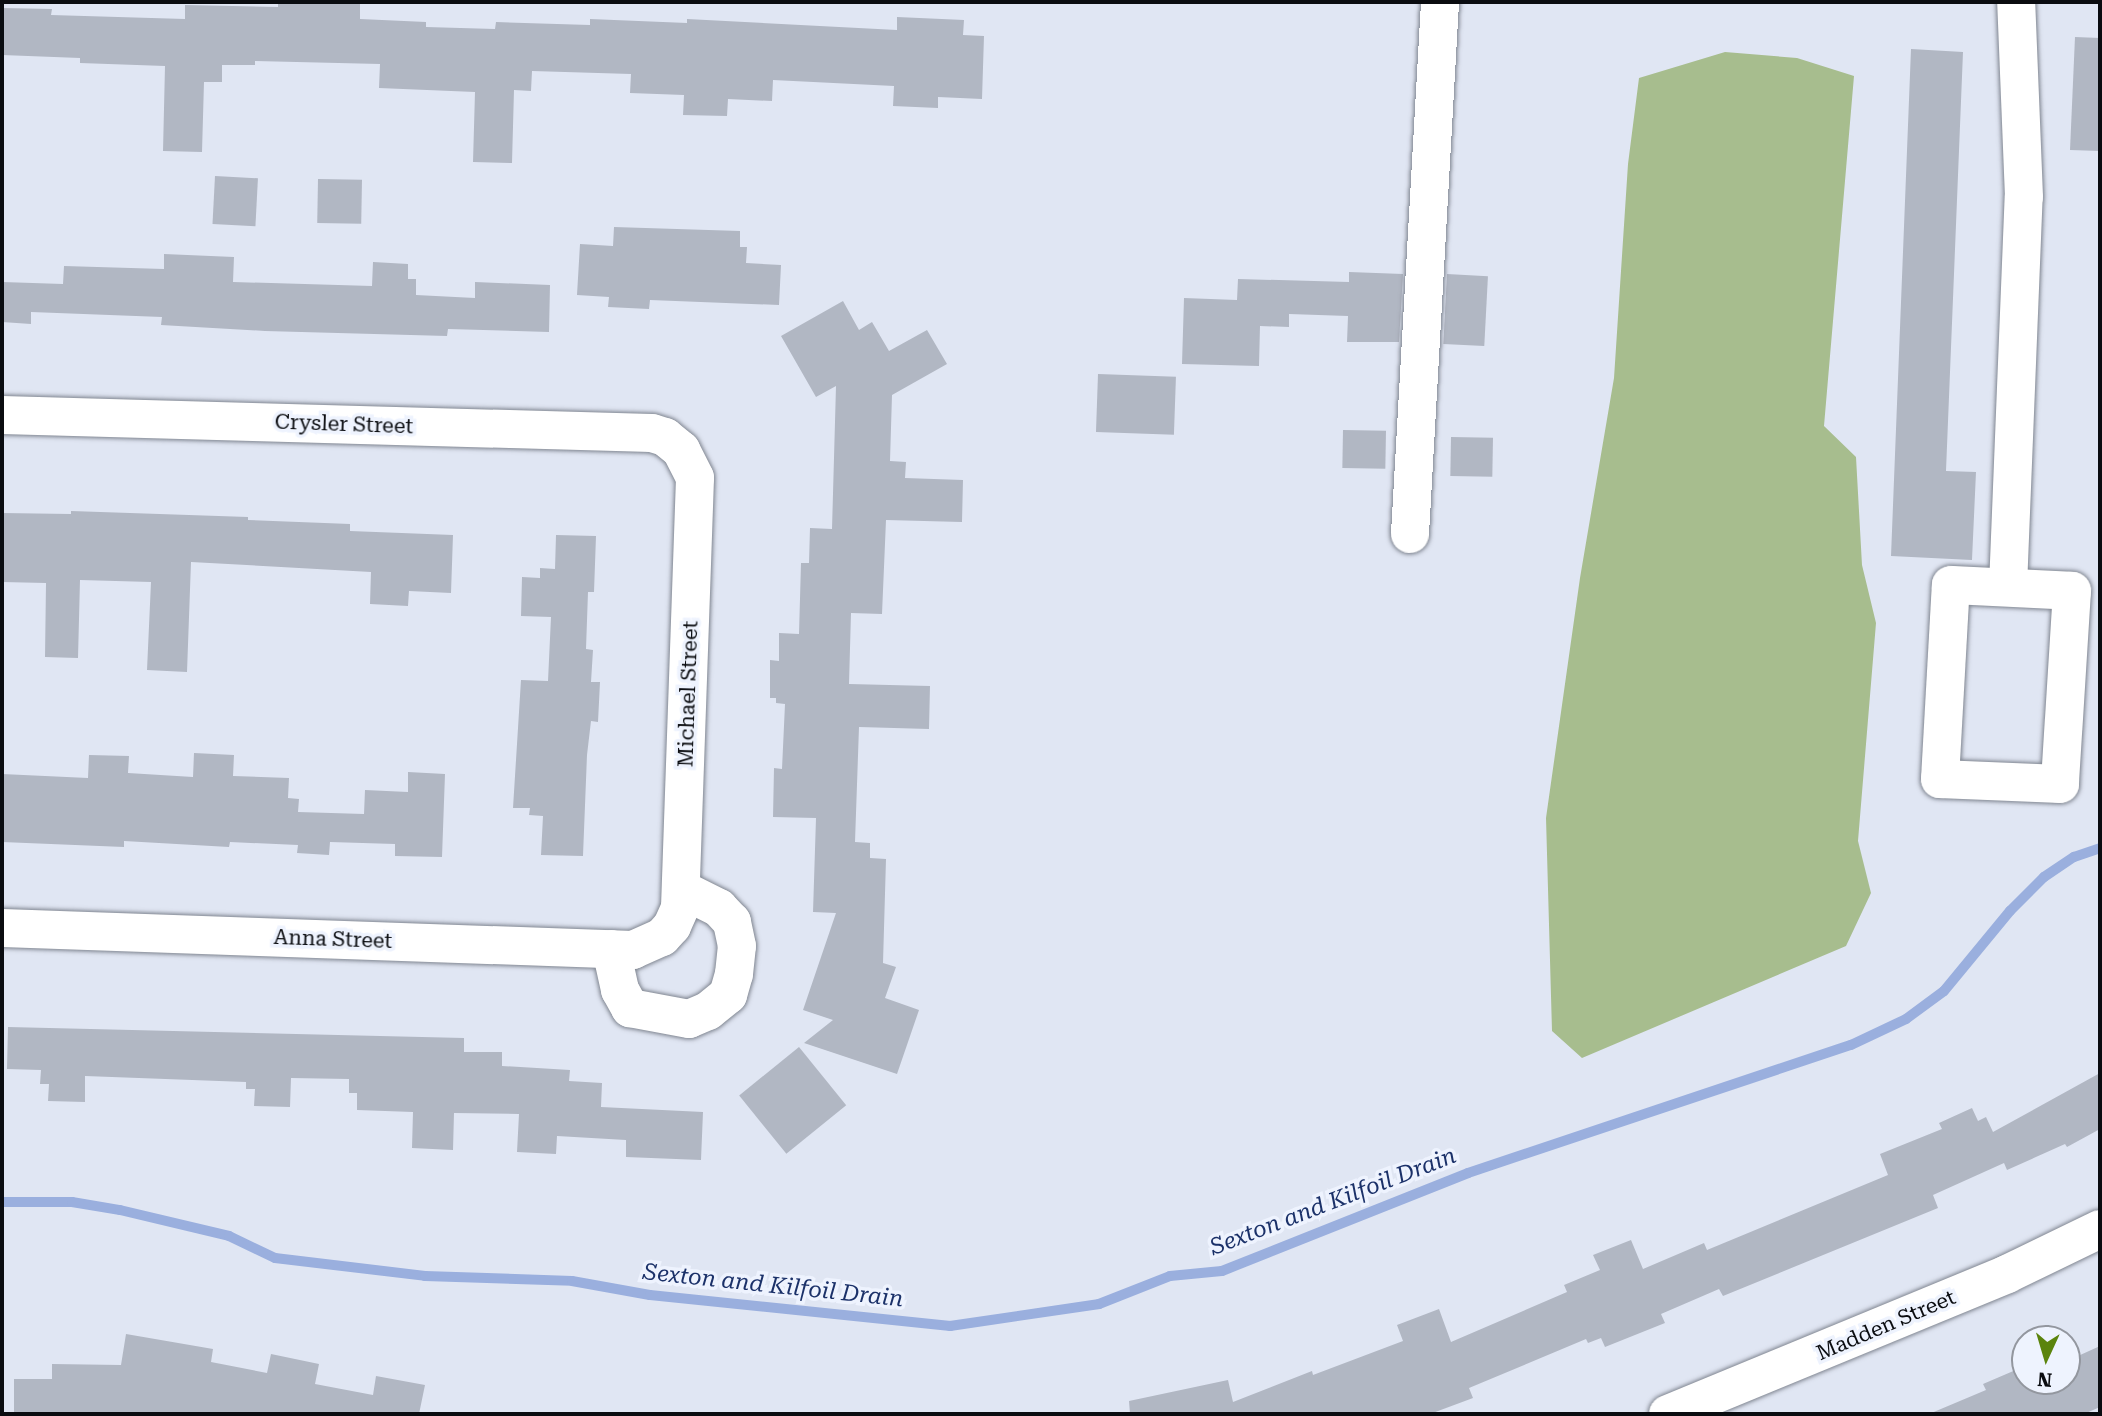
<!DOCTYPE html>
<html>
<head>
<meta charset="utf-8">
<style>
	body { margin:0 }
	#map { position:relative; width:2102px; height:1416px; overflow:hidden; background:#e0e6f3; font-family:"Roboto Serif",serif }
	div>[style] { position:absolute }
	.green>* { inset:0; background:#a7bd8e }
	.stream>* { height:10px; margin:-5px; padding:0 5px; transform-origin:5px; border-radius:5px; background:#9aafde }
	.building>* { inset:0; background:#b1b7c3; transform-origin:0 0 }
	.roads { filter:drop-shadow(0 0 2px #808691) drop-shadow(0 0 2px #808691) }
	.minor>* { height:38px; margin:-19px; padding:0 19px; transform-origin:19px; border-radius:19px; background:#fff }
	span { translate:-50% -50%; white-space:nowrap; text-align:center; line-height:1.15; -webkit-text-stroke:7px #eef3fe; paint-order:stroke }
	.street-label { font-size:21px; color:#0a0c10 }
	.water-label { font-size:23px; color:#1b3169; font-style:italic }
	.frame { position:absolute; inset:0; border:4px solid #0a0c10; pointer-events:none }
	.north { position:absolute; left:2011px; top:1325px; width:70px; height:70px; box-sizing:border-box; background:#eef3fe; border:2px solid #93979f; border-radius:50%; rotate:184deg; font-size:19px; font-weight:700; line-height:28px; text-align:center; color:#0a0c10 }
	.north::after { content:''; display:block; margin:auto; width:24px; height:32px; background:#5b840d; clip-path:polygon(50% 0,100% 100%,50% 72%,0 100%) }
</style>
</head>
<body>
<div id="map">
	<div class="green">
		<i style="clip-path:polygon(1725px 52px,1797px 58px,1854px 76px,1824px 426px,1856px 457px,1862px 565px,1876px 623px,1858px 841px,1871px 893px,1846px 946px,1582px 1058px,1552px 1031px,1546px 818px,1580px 578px,1614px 378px,1628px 164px,1639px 78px)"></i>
	</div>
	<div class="stream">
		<i style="left:2px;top:1202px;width:70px"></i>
		<i style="left:72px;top:1202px;width:49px;rotate:9.5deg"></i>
		<i style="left:120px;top:1210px;width:112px;rotate:13.4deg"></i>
		<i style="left:229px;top:1236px;width:51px;rotate:25.6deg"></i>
		<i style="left:275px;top:1258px;width:151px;rotate:6.8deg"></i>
		<i style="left:425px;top:1276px;width:147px;rotate:1.9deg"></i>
		<i style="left:572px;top:1281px;width:79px;rotate:10.2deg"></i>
		<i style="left:650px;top:1295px;width:302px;rotate:5.9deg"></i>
		<i style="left:950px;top:1326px;width:151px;rotate:-8.4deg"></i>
		<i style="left:1099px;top:1304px;width:76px;rotate:-21.5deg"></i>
		<i style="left:1170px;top:1276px;width:52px;rotate:-5.5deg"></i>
		<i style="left:1222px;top:1271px;width:265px;rotate:-21.7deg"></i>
		<i style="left:1468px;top:1173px;width:404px;rotate:-18.5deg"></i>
		<i style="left:1851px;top:1045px;width:61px;rotate:-25.3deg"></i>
		<i style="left:1906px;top:1019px;width:47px;rotate:-36.4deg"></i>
		<i style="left:1944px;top:991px;width:104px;rotate:-50.5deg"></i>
		<i style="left:2010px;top:911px;width:48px;rotate:-45deg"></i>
		<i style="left:2044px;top:877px;width:36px;rotate:-34deg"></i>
		<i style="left:2074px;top:857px;width:28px;rotate:-19deg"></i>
	</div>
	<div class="building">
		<i style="clip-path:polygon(278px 3px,360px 4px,360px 19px,426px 22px,426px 27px,495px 29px,496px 22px,590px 25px,590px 19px,687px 23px,687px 19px,897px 30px,897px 17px,964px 20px,963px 35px,984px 36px,982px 99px,938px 97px,938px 108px,893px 106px,894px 86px,773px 80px,772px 101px,728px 99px,727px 116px,683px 115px,684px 95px,630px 93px,631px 74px,532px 71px,531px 91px,514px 90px,512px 163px,473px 162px,475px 92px,379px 88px,380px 64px,255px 61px,255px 65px,222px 65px,222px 82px,204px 82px,202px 152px,163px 151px,165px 66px,80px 63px,80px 58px,2px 55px,2px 8px,52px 9px,51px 15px,185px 19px,185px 5px,278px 7px)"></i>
		<i style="clip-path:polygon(2075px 37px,2100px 38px,2100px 151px,2070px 150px)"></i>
		<i style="clip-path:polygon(1911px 49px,1963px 52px,1946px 471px,1976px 472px,1972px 560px,1891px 556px)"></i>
		<i style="left:215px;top:176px;width:43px;height:48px;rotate:3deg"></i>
		<i style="left:318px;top:179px;width:44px;height:44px;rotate:1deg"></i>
		<i style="clip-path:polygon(614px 227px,740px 231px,740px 247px,747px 247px,746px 263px,781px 265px,779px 305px,650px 300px,649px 309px,608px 307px,609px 297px,577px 295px,580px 244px,613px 246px)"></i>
		<i style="clip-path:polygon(164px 254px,234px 257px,233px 282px,372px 286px,373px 262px,408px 264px,408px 279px,416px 279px,416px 295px,475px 298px,475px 282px,550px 285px,549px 332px,448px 329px,447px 336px,265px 331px,161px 325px,162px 317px,31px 312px,31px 324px,2px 322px,2px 282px,63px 284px,64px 266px,164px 269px)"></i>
		<i style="clip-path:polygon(1349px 272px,1403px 274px,1399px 342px,1347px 342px,1348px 316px,1289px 314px,1289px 327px,1260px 326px,1259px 366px,1182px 364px,1184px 298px,1237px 300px,1238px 279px,1349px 282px)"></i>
		<i style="left:1447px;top:274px;width:41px;height:70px;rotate:3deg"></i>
		<i style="clip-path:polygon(843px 301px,859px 330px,872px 322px,889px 351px,927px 330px,947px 364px,892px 395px,890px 461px,906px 462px,905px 478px,963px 480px,962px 522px,886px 520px,882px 614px,851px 613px,849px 684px,930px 686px,929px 729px,859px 727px,855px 842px,870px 843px,870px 858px,886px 859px,883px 963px,896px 967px,885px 998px,919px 1010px,897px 1074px,804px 1043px,833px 1020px,803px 1010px,836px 913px,813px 912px,816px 818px,773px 817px,774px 768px,782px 769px,785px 704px,776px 703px,776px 698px,770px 698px,770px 660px,779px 661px,779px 633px,799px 634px,801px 563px,809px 563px,810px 528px,832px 529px,836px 386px,816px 397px,781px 336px)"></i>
		<i style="left:1098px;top:374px;width:78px;height:58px;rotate:2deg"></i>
		<i style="left:1343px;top:430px;width:43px;height:38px;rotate:1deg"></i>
		<i style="left:1451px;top:437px;width:42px;height:39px;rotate:1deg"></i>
		<i style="clip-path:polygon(71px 511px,248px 517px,248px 520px,350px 524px,350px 531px,453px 535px,451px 593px,409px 591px,408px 606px,370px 604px,371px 572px,191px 562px,187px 672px,147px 670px,151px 582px,80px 580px,78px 658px,45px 657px,46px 583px,2px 582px,2px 513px,71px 514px)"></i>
		<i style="clip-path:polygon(556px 535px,596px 536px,594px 592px,588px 592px,586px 649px,593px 650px,591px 682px,600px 682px,598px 722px,591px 721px,587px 755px,583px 856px,541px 855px,543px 816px,529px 815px,530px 808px,513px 808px,521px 680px,548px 681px,551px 617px,521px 616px,522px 577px,540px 578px,540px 568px,555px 569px)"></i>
		<i style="clip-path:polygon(194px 753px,234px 755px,233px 776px,289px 778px,288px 798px,299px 799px,298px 812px,364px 814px,365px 790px,408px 792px,408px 772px,445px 774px,442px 857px,395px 856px,395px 844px,330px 842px,329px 855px,297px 853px,298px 845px,230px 842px,229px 847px,124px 841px,124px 847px,2px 842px,2px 774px,88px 778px,89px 755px,129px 756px,128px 773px,193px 777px)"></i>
		<i style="clip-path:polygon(8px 1027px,464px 1038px,464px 1052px,502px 1052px,502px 1066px,570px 1070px,569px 1081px,602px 1083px,601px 1107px,703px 1112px,701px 1160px,626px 1157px,626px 1140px,557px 1136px,556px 1154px,517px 1152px,519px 1114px,454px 1113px,453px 1150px,412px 1148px,413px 1112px,357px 1110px,357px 1093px,349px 1093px,349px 1079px,291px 1078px,290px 1107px,254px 1106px,255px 1089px,246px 1089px,246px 1082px,85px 1076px,85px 1102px,48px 1101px,49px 1084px,40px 1084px,41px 1070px,7px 1069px)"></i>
		<i style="left:799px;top:1047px;width:75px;height:77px;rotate:51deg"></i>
		<i style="clip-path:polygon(2100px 1073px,2100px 1129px,2067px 1147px,2065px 1144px,2007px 1170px,2004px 1163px,1933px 1195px,1938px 1208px,1723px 1296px,1719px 1289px,1661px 1314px,1665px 1323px,1605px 1347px,1601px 1338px,1588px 1343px,1586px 1339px,1469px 1388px,1473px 1398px,1430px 1414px,1130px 1414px,1129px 1401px,1228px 1380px,1233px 1402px,1312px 1371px,1313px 1375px,1403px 1341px,1397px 1325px,1439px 1309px,1451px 1342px,1567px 1292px,1564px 1285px,1600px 1270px,1593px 1255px,1631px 1240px,1643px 1269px,1704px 1243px,1707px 1250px,1888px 1175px,1880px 1154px,1942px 1129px,1939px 1123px,1972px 1108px,1978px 1121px,1986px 1117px,1993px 1132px)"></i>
		<i style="clip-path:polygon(126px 1334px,213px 1349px,211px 1362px,267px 1373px,271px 1354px,319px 1364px,315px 1384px,373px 1395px,376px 1376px,425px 1385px,419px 1414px,14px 1414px,14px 1379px,52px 1379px,52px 1364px,121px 1365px)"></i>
		<i style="clip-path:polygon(2100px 1346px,2100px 1407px,2084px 1414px,1929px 1414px,1986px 1390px,1983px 1384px,2025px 1366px,2025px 1381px,2067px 1381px,2067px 1361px)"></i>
	</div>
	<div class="roads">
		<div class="minor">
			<i style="left:2px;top:415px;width:650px;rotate:1.59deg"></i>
			<i style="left:652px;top:433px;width:14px;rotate:17deg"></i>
			<i style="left:665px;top:437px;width:21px;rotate:39deg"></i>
			<i style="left:681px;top:450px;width:31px;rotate:63deg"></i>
			<i style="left:695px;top:478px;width:430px;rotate:92deg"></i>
			<i style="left:680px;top:908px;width:20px;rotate:114deg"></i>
			<i style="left:672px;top:926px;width:15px;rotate:132deg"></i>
			<i style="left:662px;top:937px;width:32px;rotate:156deg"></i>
			<i style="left:633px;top:950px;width:631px;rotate:-178deg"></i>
			<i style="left:1410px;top:534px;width:533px;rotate:-86.77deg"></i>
			<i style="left:1951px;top:585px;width:121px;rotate:2.8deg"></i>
			<i style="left:2072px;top:591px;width:193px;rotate:93.6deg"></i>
			<i style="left:2060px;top:784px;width:120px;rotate:-177.6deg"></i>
			<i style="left:1940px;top:779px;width:194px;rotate:-86.8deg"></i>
			<i style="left:2008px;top:587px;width:390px;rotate:-87.7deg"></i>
			<i style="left:2024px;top:197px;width:195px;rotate:-92.3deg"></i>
			<i style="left:611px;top:949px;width:42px;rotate:77.6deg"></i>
			<i style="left:620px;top:990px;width:21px;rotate:61deg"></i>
			<i style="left:630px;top:1008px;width:60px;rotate:10.6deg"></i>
			<i style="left:689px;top:1019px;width:21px;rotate:-23deg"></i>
			<i style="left:708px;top:1011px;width:26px;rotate:-39deg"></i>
			<i style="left:728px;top:995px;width:22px;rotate:-74deg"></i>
			<i style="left:734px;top:974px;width:28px;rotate:-84deg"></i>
			<i style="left:737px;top:946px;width:25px;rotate:-102deg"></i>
			<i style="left:732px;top:922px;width:19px;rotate:-133deg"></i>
			<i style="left:719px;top:908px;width:42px;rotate:-153.4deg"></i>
			<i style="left:1668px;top:1414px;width:367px;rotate:-22.4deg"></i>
			<i style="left:2007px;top:1274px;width:103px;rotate:-25.8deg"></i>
		</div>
	</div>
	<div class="street-label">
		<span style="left:344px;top:424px;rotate:2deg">Crysler Street</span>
		<span style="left:688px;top:694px;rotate:-88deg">Michael Street</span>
		<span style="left:333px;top:939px;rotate:2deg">Anna Street</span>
		<span style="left:1886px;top:1325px;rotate:-23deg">Madden Street</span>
	</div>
	<div class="water-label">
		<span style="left:1333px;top:1202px;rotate:-21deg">Sexton and Kilfoil Drain</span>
		<span style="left:773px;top:1286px;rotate:6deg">Sexton and Kilfoil Drain</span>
	</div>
	<div class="frame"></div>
	<div class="north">N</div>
</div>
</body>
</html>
